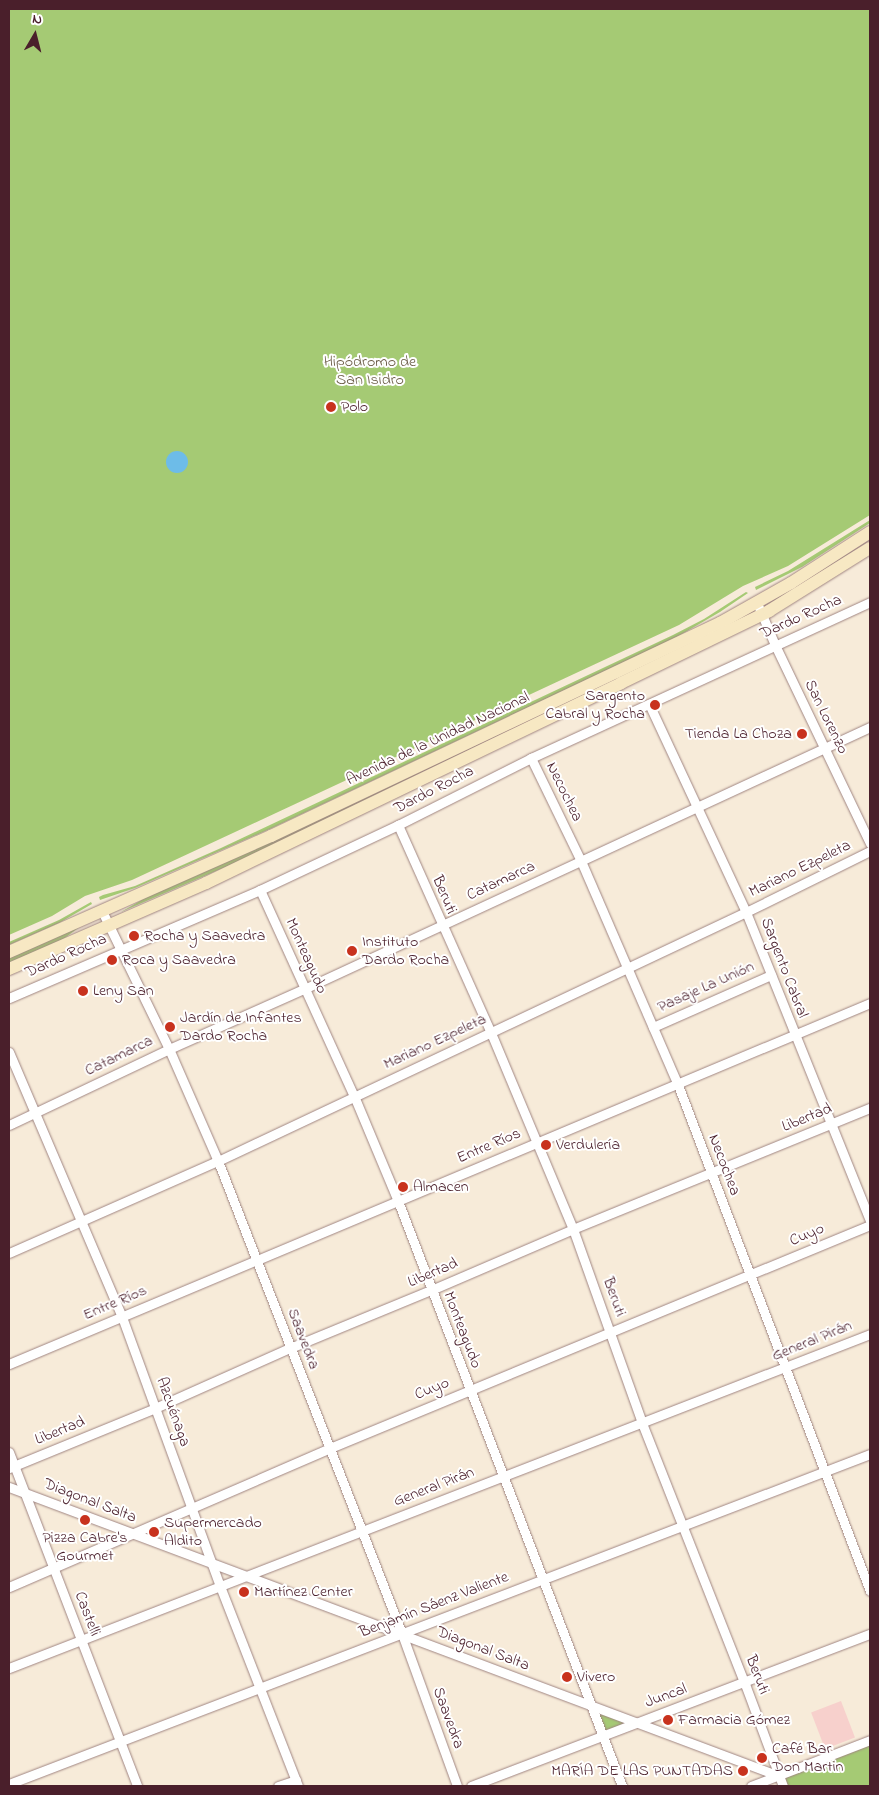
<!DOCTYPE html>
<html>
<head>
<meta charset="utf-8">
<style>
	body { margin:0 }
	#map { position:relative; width:879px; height:1795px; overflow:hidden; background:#f7ebd9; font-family:"Indie Flower",sans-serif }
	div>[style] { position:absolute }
	.built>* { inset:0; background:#f7d0cc; transform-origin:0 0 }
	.green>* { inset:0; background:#a5ca74 }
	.water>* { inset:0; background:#6dbce8 }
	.round { border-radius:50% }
	.roads { filter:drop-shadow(0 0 1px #a08582) drop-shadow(0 0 1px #a08582) }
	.street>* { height:9px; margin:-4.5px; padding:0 4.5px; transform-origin:4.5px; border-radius:4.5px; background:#fff }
	.secondary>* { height:12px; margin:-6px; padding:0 6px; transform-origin:6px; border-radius:6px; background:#f7e8c3 }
	.dots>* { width:14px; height:14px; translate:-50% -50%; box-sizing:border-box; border:2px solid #fff; border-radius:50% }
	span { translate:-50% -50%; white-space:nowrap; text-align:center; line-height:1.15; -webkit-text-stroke:4px #fff; paint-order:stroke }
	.park-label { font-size:16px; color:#6a5b45 }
	.poi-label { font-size:16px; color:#4a1f2b }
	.left { translate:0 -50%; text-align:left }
	.right { translate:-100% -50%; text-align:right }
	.street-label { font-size:16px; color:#4a1f2b }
	.frame { position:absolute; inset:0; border:10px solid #4a1f2b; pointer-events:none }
	.north { position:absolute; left:10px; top:10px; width:50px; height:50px; -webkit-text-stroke:4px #fff; paint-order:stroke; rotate:8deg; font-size:14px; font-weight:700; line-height:20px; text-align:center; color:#4a1f2b }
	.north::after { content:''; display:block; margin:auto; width:18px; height:22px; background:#4a1f2b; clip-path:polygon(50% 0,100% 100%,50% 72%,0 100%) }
</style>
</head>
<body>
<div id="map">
	<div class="built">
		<i style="left:841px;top:1701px;width:39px;height:32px;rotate:69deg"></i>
	</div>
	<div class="green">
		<i style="clip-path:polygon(9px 9px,870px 9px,870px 515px,788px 566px,743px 586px,679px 625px,132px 880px,85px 896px,52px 916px,9px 935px)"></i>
		<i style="clip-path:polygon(870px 520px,870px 523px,802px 567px,756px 590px,755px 587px,788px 571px)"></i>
		<i style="clip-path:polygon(746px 592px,748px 593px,720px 612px,675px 638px,272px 828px,135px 888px,100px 900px,99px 897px,103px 895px,135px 886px,221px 848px,673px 635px,704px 619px)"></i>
		<i style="clip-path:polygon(613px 679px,274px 846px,121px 912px,145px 898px)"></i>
		<i style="clip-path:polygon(91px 902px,92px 904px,59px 923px,9px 945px,9px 942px,59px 920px)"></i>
		<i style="clip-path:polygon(81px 926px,62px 940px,9px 964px,9px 957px)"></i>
		<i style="clip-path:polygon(591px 1707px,635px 1723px,602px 1736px)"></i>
		<i style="clip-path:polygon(870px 1744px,870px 1786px,787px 1786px,783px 1777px)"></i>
	</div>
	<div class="water">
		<i class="round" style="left:166px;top:451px;width:22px;height:22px"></i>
	</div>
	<div class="roads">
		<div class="street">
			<i style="left:757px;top:603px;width:46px;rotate:66.8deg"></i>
			<i style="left:775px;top:645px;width:220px;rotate:64.4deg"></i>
			<i style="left:649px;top:704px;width:230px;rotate:65deg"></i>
			<i style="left:746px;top:912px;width:332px;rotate:68.1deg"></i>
			<i style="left:531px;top:758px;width:114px;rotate:64.1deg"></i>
			<i style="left:581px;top:861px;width:244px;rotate:66.6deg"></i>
			<i style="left:678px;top:1085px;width:541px;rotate:69.22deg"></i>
			<i style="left:398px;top:825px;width:228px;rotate:65.9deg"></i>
			<i style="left:491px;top:1033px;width:212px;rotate:67.3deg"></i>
			<i style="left:573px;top:1229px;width:206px;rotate:70.4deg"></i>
			<i style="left:642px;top:1423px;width:281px;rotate:68.5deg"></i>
			<i style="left:745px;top:1684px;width:109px;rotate:69.6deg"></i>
			<i style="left:260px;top:890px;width:226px;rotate:65.5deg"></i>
			<i style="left:354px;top:1096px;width:114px;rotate:67.3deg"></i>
			<i style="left:398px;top:1201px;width:626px;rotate:69.05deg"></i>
			<i style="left:102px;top:911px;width:153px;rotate:64.1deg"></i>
			<i style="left:169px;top:1049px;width:122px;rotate:66.4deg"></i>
			<i style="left:218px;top:1161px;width:508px;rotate:68.74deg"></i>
			<i style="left:402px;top:1634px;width:162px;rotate:70.1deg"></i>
			<i style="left:9px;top:998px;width:273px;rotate:-23.3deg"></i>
			<i style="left:260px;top:890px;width:153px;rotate:-25.2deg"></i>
			<i style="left:398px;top:825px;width:149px;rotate:-26.7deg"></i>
			<i style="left:531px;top:758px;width:373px;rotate:-24.7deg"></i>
			<i style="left:653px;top:1027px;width:129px;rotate:-23.8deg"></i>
			<i style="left:9px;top:1052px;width:288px;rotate:66.9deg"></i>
			<i style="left:122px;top:1317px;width:286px;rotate:70deg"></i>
			<i style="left:220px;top:1586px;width:215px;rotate:68.7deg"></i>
			<i style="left:9px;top:1125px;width:177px;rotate:-25.4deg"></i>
			<i style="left:169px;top:1049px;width:148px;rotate:-24deg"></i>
			<i style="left:304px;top:989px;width:624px;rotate:-24.84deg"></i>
			<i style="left:9px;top:1253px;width:228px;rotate:-23.8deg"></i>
			<i style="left:218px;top:1161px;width:584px;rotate:-25.25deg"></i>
			<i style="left:746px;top:912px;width:138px;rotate:-26.2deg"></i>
			<i style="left:9px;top:1364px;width:934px;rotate:-22.75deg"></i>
			<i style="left:9px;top:1452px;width:358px;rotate:69deg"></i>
			<i style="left:9px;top:1468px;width:158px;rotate:-22.3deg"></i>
			<i style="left:155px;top:1408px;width:148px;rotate:-24deg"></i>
			<i style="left:290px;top:1348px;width:152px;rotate:-22.4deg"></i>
			<i style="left:431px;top:1290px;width:155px;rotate:-23.2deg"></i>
			<i style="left:573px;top:1229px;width:321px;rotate:-22.2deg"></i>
			<i style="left:9px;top:1487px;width:822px;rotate:20.57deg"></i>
			<i style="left:9px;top:1587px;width:350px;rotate:-23.4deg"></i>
			<i style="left:330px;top:1448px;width:584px;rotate:-22.44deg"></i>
			<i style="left:9px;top:1668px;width:924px;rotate:-21.2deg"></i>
			<i style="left:9px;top:1784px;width:922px;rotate:-20.97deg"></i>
			<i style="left:278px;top:1786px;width:19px;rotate:-18deg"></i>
			<i style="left:471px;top:1786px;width:427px;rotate:-20.9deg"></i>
			<i style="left:751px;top:1786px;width:128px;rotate:-21.1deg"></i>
		</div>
		<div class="secondary">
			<i style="left:9px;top:952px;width:287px;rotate:-23.9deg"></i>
			<i style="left:271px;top:836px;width:497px;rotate:-25.4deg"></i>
			<i style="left:720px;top:623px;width:81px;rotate:-29.4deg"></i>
			<i style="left:791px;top:583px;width:94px;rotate:-32.8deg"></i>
			<i style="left:9px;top:969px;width:215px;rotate:-23.6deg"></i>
			<i style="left:206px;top:883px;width:461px;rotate:-25.7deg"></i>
			<i style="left:621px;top:683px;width:165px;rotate:-25.9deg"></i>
			<i style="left:769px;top:611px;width:119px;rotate:-32deg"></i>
		</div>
	</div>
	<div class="dots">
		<i style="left:331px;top:407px;background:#c8321e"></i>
		<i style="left:655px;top:705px;background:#c8321e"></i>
		<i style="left:802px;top:734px;background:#c8321e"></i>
		<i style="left:134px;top:936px;background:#c8321e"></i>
		<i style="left:352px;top:951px;background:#c8321e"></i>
		<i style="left:112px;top:960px;background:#c8321e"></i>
		<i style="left:83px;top:991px;background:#c8321e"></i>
		<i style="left:170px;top:1027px;background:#c8321e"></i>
		<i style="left:546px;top:1145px;background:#c8321e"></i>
		<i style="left:403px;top:1187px;background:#c8321e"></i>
		<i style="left:85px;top:1520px;background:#c8321e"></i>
		<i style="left:154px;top:1532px;background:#c8321e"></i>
		<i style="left:244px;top:1592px;background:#c8321e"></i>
		<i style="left:567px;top:1677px;background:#c8321e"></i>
		<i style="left:668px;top:1720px;background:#c8321e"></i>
		<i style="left:762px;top:1758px;background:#c8321e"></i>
		<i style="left:743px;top:1771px;background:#c8321e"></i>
	</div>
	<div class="park-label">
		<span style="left:370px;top:371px">Hipódromo de<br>San Isidro</span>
	</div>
	<div class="poi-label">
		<span class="left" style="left:341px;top:407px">Polo</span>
		<span class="right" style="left:645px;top:705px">Sargento<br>Cabral y Rocha</span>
		<span class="right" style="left:792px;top:734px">Tienda La Choza</span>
		<span class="left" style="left:144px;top:936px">Rocha y Saavedra</span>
		<span class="left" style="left:362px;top:951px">Instituto<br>Dardo Rocha</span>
		<span class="left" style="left:122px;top:960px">Roca y Saavedra</span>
		<span class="left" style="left:93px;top:991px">Leny San</span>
		<span class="left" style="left:180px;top:1027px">Jardín de Infantes<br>Dardo Rocha</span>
		<span class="left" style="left:556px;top:1145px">Verdulería</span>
		<span class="left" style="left:413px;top:1187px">Almacen</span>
		<span class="left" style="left:164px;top:1532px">Supermercado<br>Aldito</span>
		<span style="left:85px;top:1547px">Pizza Cabre's<br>Gourmet</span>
		<span class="left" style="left:254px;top:1592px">Martínez Center</span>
		<span class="left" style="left:577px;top:1677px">Vivero</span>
		<span class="left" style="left:678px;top:1720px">Farmacia Gómez</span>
		<span class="left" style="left:772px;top:1758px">Café Bar<br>Don Martin</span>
		<span class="right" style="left:733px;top:1771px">MARÍA DE LAS PUNTADAS</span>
	</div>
	<div class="street-label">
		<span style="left:801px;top:617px;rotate:-24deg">Dardo Rocha</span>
		<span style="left:826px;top:717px;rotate:64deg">San Lorenzo</span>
		<span style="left:438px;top:739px;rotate:-25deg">Avenida de la Unidad Nacional</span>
		<span style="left:434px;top:790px;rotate:-27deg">Dardo Rocha</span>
		<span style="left:564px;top:792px;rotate:64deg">Necochea</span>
		<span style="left:800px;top:869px;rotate:-26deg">Mariano Ezpeleta</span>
		<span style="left:501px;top:881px;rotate:-25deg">Catamarca</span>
		<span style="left:444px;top:895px;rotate:67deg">Beruti</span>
		<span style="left:66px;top:956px;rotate:-24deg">Dardo Rocha</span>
		<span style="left:306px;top:956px;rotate:66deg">Monteagudo</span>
		<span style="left:784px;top:968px;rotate:69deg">Sargento Cabral</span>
		<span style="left:706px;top:987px;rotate:-24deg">Pasaje La Unión</span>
		<span style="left:435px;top:1042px;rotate:-25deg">Mariano Ezpeleta</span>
		<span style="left:119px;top:1056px;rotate:-26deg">Catamarca</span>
		<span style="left:807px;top:1118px;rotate:-22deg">Libertad</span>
		<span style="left:489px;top:1146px;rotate:-23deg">Entre Ríos</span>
		<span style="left:724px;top:1165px;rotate:69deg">Necochea</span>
		<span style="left:807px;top:1235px;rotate:-23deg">Cuyo</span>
		<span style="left:433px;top:1273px;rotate:-23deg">Libertad</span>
		<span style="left:614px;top:1297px;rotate:70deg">Beruti</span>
		<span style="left:115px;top:1303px;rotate:-23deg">Entre Ríos</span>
		<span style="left:462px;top:1330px;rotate:69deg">Monteagudo</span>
		<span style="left:303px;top:1339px;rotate:69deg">Saavedra</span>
		<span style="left:812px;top:1341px;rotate:-22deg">General Pirán</span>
		<span style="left:432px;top:1389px;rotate:-22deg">Cuyo</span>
		<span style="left:173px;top:1412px;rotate:70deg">Azcuénaga</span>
		<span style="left:60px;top:1431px;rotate:-22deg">Libertad</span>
		<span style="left:434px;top:1487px;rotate:-21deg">General Pirán</span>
		<span style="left:90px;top:1501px;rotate:21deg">Diagonal Salta</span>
		<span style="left:434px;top:1605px;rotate:-21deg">Benjamín Sáenz Valiente</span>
		<span style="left:87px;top:1614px;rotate:69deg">Castelli</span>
		<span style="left:483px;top:1649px;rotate:21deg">Diagonal Salta</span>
		<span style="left:757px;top:1675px;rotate:69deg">Beruti</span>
		<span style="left:666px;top:1696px;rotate:-20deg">Juncal</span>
		<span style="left:448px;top:1718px;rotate:70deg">Saavedra</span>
	</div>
	<div class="frame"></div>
	<div class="north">N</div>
</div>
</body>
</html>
